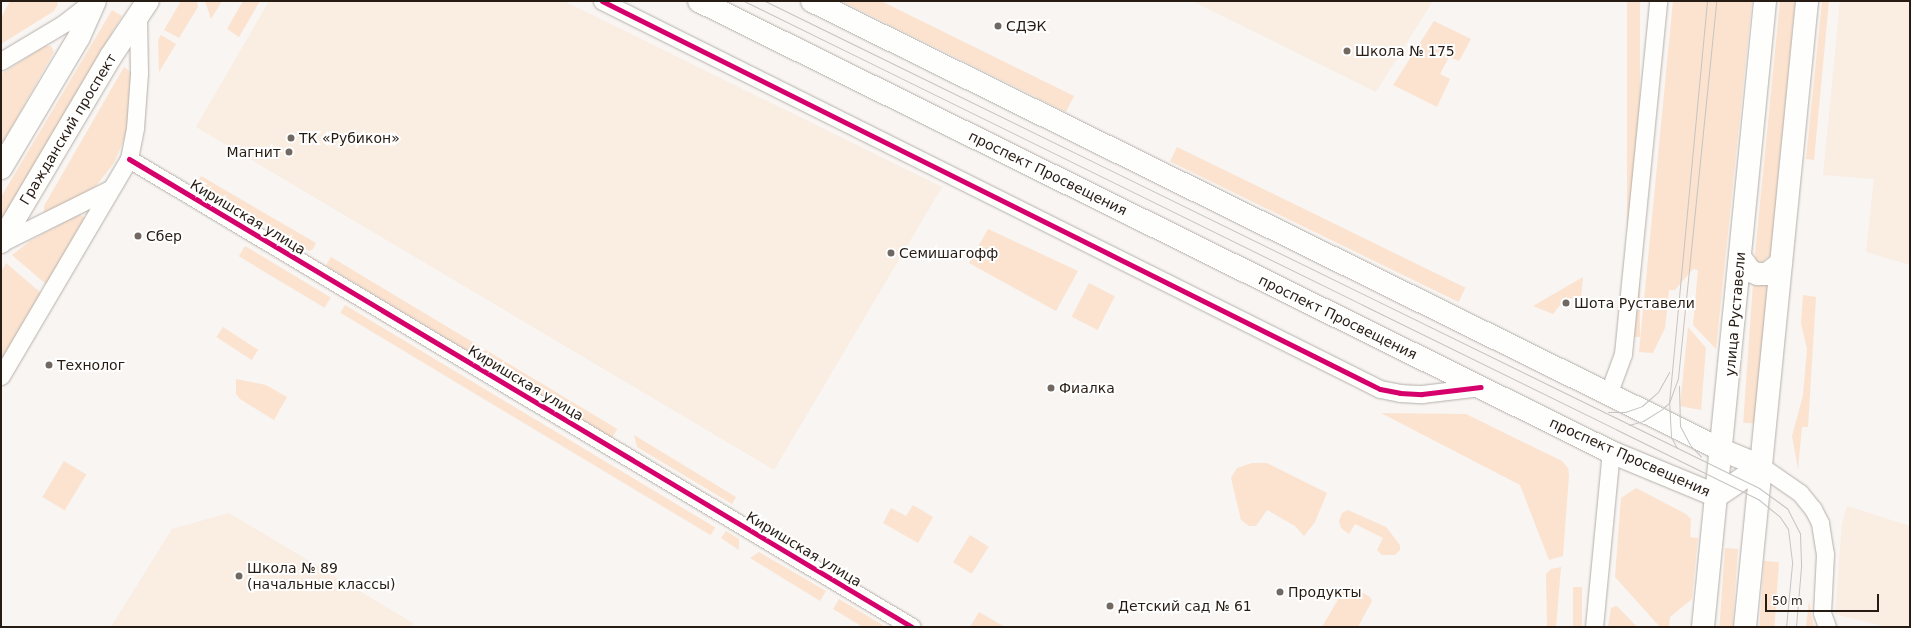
<!DOCTYPE html>
<html>
<head>
<meta charset="utf-8">
<style>
	body { margin:0 }
	#map { position:relative; width:1911px; height:628px; overflow:hidden; background:#f8f5f2; font-family:"DejaVu Sans",sans-serif }
	div>[style] { position:absolute }
	.built>* { inset:0; background:#faede2 }
	.green>* { inset:0; background:#fbe3d0; transform-origin:0 0 }
	.roads { filter:drop-shadow(0 0 1px #b5afa9) drop-shadow(0 0 1px #b5afa9) }
	.minor>* { height:17px; margin:-8.5px; padding:0 8.5px; transform-origin:8.5px; border-radius:8.5px; background:#fefefd }
	.secondary>* { height:22px; margin:-11px; padding:0 11px; transform-origin:11px; border-radius:11px; background:#fefefd }
	.primary>* { height:22px; margin:-11px; padding:0 11px; transform-origin:11px; border-radius:11px; background:#fefefd }
	.tram>* { height:1px; margin:-0.5px; padding:0 0.5px; transform-origin:0.5px; border-radius:0.5px; background:#c6c4c2 }
	.cycleway>* { height:5px; margin:-2.5px; padding:0 2.5px; transform-origin:2.5px; border-radius:2.5px; background:#d6006c }
	.dots>* { width:11px; height:11px; translate:-50% -50%; box-sizing:border-box; border:2px solid #fff; border-radius:50% }
	span { translate:-50% -50%; white-space:nowrap; text-align:center; line-height:1.15; -webkit-text-stroke:4px #fff; paint-order:stroke }
	.poi-label { font-size:14px; color:#271c13 }
	.left { translate:0 -50%; text-align:left }
	.right { translate:-100% -50%; text-align:right }
	.street-label { font-size:14px; color:#271c13 }
	.frame { position:absolute; inset:0; border:2px solid #271c13; pointer-events:none }
	.scale { position:absolute; left:1765px; top:594px; width:114px; height:18px; box-sizing:border-box; border:2px solid #271c13; border-top:0; padding-left:5px; font-size:12px; line-height:14px; white-space:nowrap; color:#271c13; -webkit-text-stroke:3px #fff; paint-order:stroke }
</style>
</head>
<body>
<div id="map">
	<div class="built">
		<i style="clip-path:polygon(269px 1px,564px 1px,942px 187px,774px 470px,196px 127px)"></i>
		<i style="clip-path:polygon(1192px 1px,1433px 1px,1376px 92px)"></i>
		<i style="clip-path:polygon(1840px 1px,1910px 1px,1910px 265px,1866px 252px,1874px 179px,1823px 175px)"></i>
		<i style="clip-path:polygon(1847px 506px,1910px 526px,1910px 627px,1887px 627px,1835px 614px,1842px 524px)"></i>
		<i style="clip-path:polygon(229px 513px,413px 623px,411px 627px,111px 627px,172px 529px)"></i>
	</div>
	<div class="green">
		<i style="clip-path:polygon(10px 1px,56px 1px,58px 4px,54px 11px,1px 44px,1px 18px)"></i>
		<i style="clip-path:polygon(181px 1px,197px 1px,198px 7px,179px 38px,164px 30px)"></i>
		<i style="clip-path:polygon(205px 1px,222px 1px,211px 19px)"></i>
		<i style="clip-path:polygon(243px 1px,260px 1px,239px 37px,227px 29px)"></i>
		<i style="clip-path:polygon(841px 1px,881px 1px,1074px 96px,1066px 112px)"></i>
		<i style="left:1627px;top:1px;width:13px;height:336px"></i>
		<i style="clip-path:polygon(1673px 1px,1752px 1px,1716px 349px,1693px 325px,1698px 270px,1693px 269px,1675px 290px,1669px 290px,1665px 328px,1653px 353px,1639px 352px)"></i>
		<i style="clip-path:polygon(1780px 1px,1795px 1px,1771px 255px,1761px 263px,1756px 260px,1755px 254px)"></i>
		<i style="clip-path:polygon(1822px 1px,1829px 1px,1814px 160px,1806px 159px)"></i>
		<i style="clip-path:polygon(112px 10px,122px 16px,1px 222px,1px 197px)"></i>
		<i style="clip-path:polygon(1434px 21px,1471px 39px,1459px 61px,1449px 57px,1440px 74px,1450px 79px,1437px 107px,1393px 85px)"></i>
		<i style="clip-path:polygon(161px 35px,176px 44px,159px 72px,158px 40px)"></i>
		<i style="clip-path:polygon(45px 46px,51px 46px,54px 52px,1px 146px,1px 74px)"></i>
		<i style="clip-path:polygon(124px 67px,132px 73px,127px 133px,114px 163px,96px 186px,51px 214px,44px 214px,44px 206px)"></i>
		<i style="left:1177px;top:147px;width:321px;height:16px;rotate:26deg"></i>
		<i style="clip-path:polygon(201px 176px,316px 243px,313px 249px,309px 251px,196px 184px)"></i>
		<i style="clip-path:polygon(79px 214px,86px 219px,47px 285px,12px 255px,30px 241px)"></i>
		<i style="clip-path:polygon(988px 229px,1078px 271px,1056px 311px,969px 263px)"></i>
		<i style="left:245px;top:246px;width:100px;height:12px;rotate:31deg"></i>
		<i style="left:331px;top:257px;width:334px;height:10px;rotate:31deg"></i>
		<i style="clip-path:polygon(6px 263px,41px 293px,1px 361px,1px 272px)"></i>
		<i style="clip-path:polygon(1583px 277px,1581px 297px,1565px 299px,1553px 314px,1533px 306px)"></i>
		<i style="left:1089px;top:283px;width:29px;height:38px;rotate:27deg"></i>
		<i style="left:1753px;top:283px;width:15px;height:140px;rotate:4deg"></i>
		<i style="clip-path:polygon(1803px 295px,1816px 297px,1808px 427px,1802px 427px,1798px 469px,1792px 436px,1803px 395px,1807px 349px,1801px 323px)"></i>
		<i style="left:345px;top:305px;width:432px;height:9px;rotate:31deg"></i>
		<i style="left:223px;top:327px;width:42px;height:12px;rotate:33deg"></i>
		<i style="clip-path:polygon(1688px 327px,1706px 348px,1701px 410px,1680px 406px)"></i>
		<i style="clip-path:polygon(236px 379px,266px 385px,287px 397px,274px 420px,240px 399px,236px 394px)"></i>
		<i style="clip-path:polygon(1381px 413px,1466px 414px,1562px 461px,1568px 468px,1569px 475px,1563px 556px,1549px 560px,1520px 485px)"></i>
		<i style="clip-path:polygon(634px 435px,736px 497px,732px 504px,637px 447px)"></i>
		<i style="left:64px;top:461px;width:26px;height:42px;rotate:31deg"></i>
		<i style="clip-path:polygon(1252px 463px,1267px 463px,1327px 493px,1315px 522px,1304px 536px,1295px 526px,1267px 510px,1256px 526px,1249px 526px,1241px 520px,1231px 478px,1237px 468px)"></i>
		<i style="clip-path:polygon(1636px 488px,1686px 514px,1691px 519px,1690px 537px,1698px 538px,1692px 599px,1670px 617px,1669px 627px,1660px 627px,1615px 577px,1621px 498px)"></i>
		<i style="clip-path:polygon(913px 505px,933px 517px,918px 543px,883px 523px,891px 508px,906px 516px)"></i>
		<i style="clip-path:polygon(1348px 510px,1386px 527px,1400px 545px,1400px 550px,1395px 555px,1382px 555px,1377px 550px,1383px 538px,1355px 524px,1349px 534px,1341px 528px,1339px 521px,1342px 513px)"></i>
		<i style="clip-path:polygon(726px 531px,739px 539px,739px 550px,721px 538px)"></i>
		<i style="left:970px;top:535px;width:22px;height:32px;rotate:32deg"></i>
		<i style="left:1725px;top:548px;width:13px;height:79px;rotate:4deg"></i>
		<i style="clip-path:polygon(759px 552px,826px 591px,820px 601px,750px 558px)"></i>
		<i style="left:1764px;top:561px;width:15px;height:66px;rotate:4deg"></i>
		<i style="clip-path:polygon(1561px 567px,1556px 627px,1547px 627px,1546px 574px,1551px 569px)"></i>
		<i style="clip-path:polygon(1351px 586px,1370px 597px,1372px 601px,1358px 627px,1322px 627px,1343px 591px)"></i>
		<i style="left:1573px;top:587px;width:9px;height:40px"></i>
		<i style="clip-path:polygon(839px 599px,886px 627px,863px 627px,833px 609px)"></i>
		<i style="clip-path:polygon(1809px 600px,1812px 618px,1814px 627px,1806px 627px)"></i>
		<i style="clip-path:polygon(1616px 606px,1619px 608px,1637px 627px,1608px 627px,1611px 608px)"></i>
		<i style="clip-path:polygon(979px 612px,1005px 627px,970px 627px)"></i>
	</div>
	<div class="roads">
		<div class="minor">
			<i style="left:602px;top:1px;width:869px;rotate:26.51deg"></i>
			<i style="left:1380px;top:389px;width:20px;rotate:11deg"></i>
			<i style="left:1400px;top:393px;width:22px;rotate:3deg"></i>
			<i style="left:1422px;top:394px;width:59px;rotate:-6.8deg"></i>
			<i style="left:1px;top:61px;width:72px;rotate:-30.8deg"></i>
			<i style="left:63px;top:24px;width:37px;rotate:-38deg"></i>
			<i style="left:129px;top:159px;width:912px;rotate:30.87deg"></i>
			<i style="left:1px;top:243px;width:122px;rotate:-26.4deg"></i>
			<i style="left:1px;top:376px;width:252px;rotate:-59.5deg"></i>
			<i style="left:129px;top:159px;width:32px;rotate:-79deg"></i>
			<i style="left:135px;top:128px;width:55px;rotate:-85.8deg"></i>
			<i style="left:139px;top:73px;width:55px;rotate:-91deg"></i>
			<i style="left:1609px;top:392px;width:40px;rotate:-69.8deg"></i>
			<i style="left:1623px;top:354px;width:355px;rotate:-84.3deg"></i>
			<i style="left:1761px;top:466px;width:47px;rotate:34.7deg"></i>
			<i style="left:1800px;top:493px;width:21px;rotate:51deg"></i>
			<i style="left:1813px;top:509px;width:16px;rotate:63deg"></i>
			<i style="left:1820px;top:523px;width:31px;rotate:81deg"></i>
			<i style="left:1825px;top:554px;width:59px;rotate:92.9deg"></i>
			<i style="left:1822px;top:613px;width:15px;rotate:70deg"></i>
			<i style="left:1594px;top:627px;width:176px;rotate:-84.5deg"></i>
		</div>
		<div class="secondary">
			<i style="left:699px;top:1px;width:1017px;rotate:26.31deg"></i>
			<i style="left:1611px;top:452px;width:115px;rotate:22.5deg"></i>
			<i style="left:1717px;top:496px;width:53px;rotate:-34.3deg"></i>
			<i style="left:812px;top:1px;width:1015px;rotate:26.26deg"></i>
			<i style="left:1722px;top:450px;width:42px;rotate:22.3deg"></i>
			<i style="left:1px;top:168px;width:152px;rotate:-59.2deg"></i>
			<i style="left:79px;top:37px;width:39px;rotate:-66deg"></i>
			<i style="left:1px;top:242px;width:216px;rotate:-59.4deg"></i>
			<i style="left:111px;top:56px;width:66px;rotate:-56.1deg"></i>
		</div>
		<div class="primary">
			<i style="left:1740px;top:257px;width:17px;rotate:54deg"></i>
			<i style="left:1750px;top:271px;width:9px;rotate:21deg"></i>
			<i style="left:1758px;top:274px;width:9px"></i>
			<i style="left:1767px;top:274px;width:18px;rotate:-38deg"></i>
			<i style="left:1703px;top:627px;width:629px;rotate:-84.34deg"></i>
			<i style="left:1745px;top:627px;width:629px;rotate:-84.34deg"></i>
		</div>
	</div>
	<div class="tram">
		<i style="left:744px;top:1px;width:1130px;rotate:26.16deg"></i>
		<i style="left:1758px;top:499px;width:28px;rotate:39deg"></i>
		<i style="left:1780px;top:517px;width:14px;rotate:56deg"></i>
		<i style="left:1788px;top:529px;width:35px;rotate:83deg"></i>
		<i style="left:1792px;top:564px;width:63px;rotate:95.4deg"></i>
		<i style="left:765px;top:1px;width:1107px;rotate:26.1deg"></i>
		<i style="left:1759px;top:488px;width:34px;rotate:36deg"></i>
		<i style="left:1787px;top:508px;width:29px;rotate:63deg"></i>
		<i style="left:1800px;top:534px;width:33px;rotate:88deg"></i>
		<i style="left:1801px;top:567px;width:60px;rotate:94.8deg"></i>
		<i style="left:1679px;top:386px;width:40px;rotate:88.6deg"></i>
		<i style="left:1680px;top:426px;width:21px;rotate:62deg"></i>
		<i style="left:1690px;top:445px;width:16px;rotate:47deg"></i>
		<i style="left:1608px;top:412px;width:17px"></i>
		<i style="left:1625px;top:412px;width:18px;rotate:-19deg"></i>
		<i style="left:1642px;top:406px;width:21px;rotate:-41deg"></i>
		<i style="left:1658px;top:392px;width:23px;rotate:-61deg"></i>
		<i style="left:1629px;top:425px;width:15px;rotate:-16deg"></i>
		<i style="left:1643px;top:421px;width:22px;rotate:-32deg"></i>
		<i style="left:1662px;top:409px;width:9px;rotate:-41deg"></i>
		<i style="left:1669px;top:403px;width:27px;rotate:-70deg"></i>
		<i style="left:1678px;top:378px;width:379px;rotate:-84.2deg"></i>
		<i style="left:1677px;top:448px;width:13px;rotate:-119deg"></i>
		<i style="left:1671px;top:437px;width:34px;rotate:-93deg"></i>
		<i style="left:1669px;top:403px;width:404px;rotate:-84.6deg"></i>
	</div>
	<div class="cycleway">
		<i style="left:602px;top:1px;width:869px;rotate:26.51deg"></i>
		<i style="left:1380px;top:389px;width:20px;rotate:11deg"></i>
		<i style="left:1400px;top:393px;width:22px;rotate:3deg"></i>
		<i style="left:1422px;top:394px;width:59px;rotate:-6.8deg"></i>
		<i style="left:129px;top:159px;width:912px;rotate:30.87deg"></i>
	</div>
	<div class="dots">
		<i style="left:998px;top:26px;background:#706861"></i>
		<i style="left:1347px;top:51px;background:#706861"></i>
		<i style="left:291px;top:138px;background:#706861"></i>
		<i style="left:289px;top:152px;background:#706861"></i>
		<i style="left:138px;top:236px;background:#706861"></i>
		<i style="left:891px;top:253px;background:#706861"></i>
		<i style="left:1566px;top:303px;background:#706861"></i>
		<i style="left:49px;top:365px;background:#706861"></i>
		<i style="left:1051px;top:388px;background:#706861"></i>
		<i style="left:239px;top:576px;background:#706861"></i>
		<i style="left:1280px;top:592px;background:#706861"></i>
		<i style="left:1110px;top:606px;background:#706861"></i>
	</div>
	<div class="poi-label">
		<span class="left" style="left:1006px;top:26px">СДЭК</span>
		<span class="left" style="left:1355px;top:51px">Школа № 175</span>
		<span class="left" style="left:299px;top:138px">ТК «Рубикон»</span>
		<span class="right" style="left:281px;top:152px">Магнит</span>
		<span class="left" style="left:146px;top:236px">Сбер</span>
		<span class="left" style="left:899px;top:253px">Семишагофф</span>
		<span class="left" style="left:1574px;top:303px">Шота Руставели</span>
		<span class="left" style="left:57px;top:365px">Технолог</span>
		<span class="left" style="left:1059px;top:388px">Фиалка</span>
		<span class="left" style="left:247px;top:576px">Школа № 89<br>(начальные классы)</span>
		<span class="left" style="left:1288px;top:592px">Продукты</span>
		<span class="left" style="left:1118px;top:606px">Детский сад № 61</span>
	</div>
	<div class="street-label">
		<span style="left:68px;top:129px;rotate:-59deg">Гражданский проспект</span>
		<span style="left:1048px;top:173px;rotate:26deg">проспект Просвещения</span>
		<span style="left:248px;top:217px;rotate:31deg">Киришская улица</span>
		<span style="left:1735px;top:314px;rotate:-85deg">улица Руставели</span>
		<span style="left:1338px;top:317px;rotate:26deg">проспект Просвещения</span>
		<span style="left:526px;top:383px;rotate:31deg">Киришская улица</span>
		<span style="left:1630px;top:457px;rotate:24deg">проспект Просвещения</span>
		<span style="left:804px;top:549px;rotate:31deg">Киришская улица</span>
	</div>
	<div class="frame"></div>
	<div class="scale">50 m</div>
</div>
</body>
</html>
